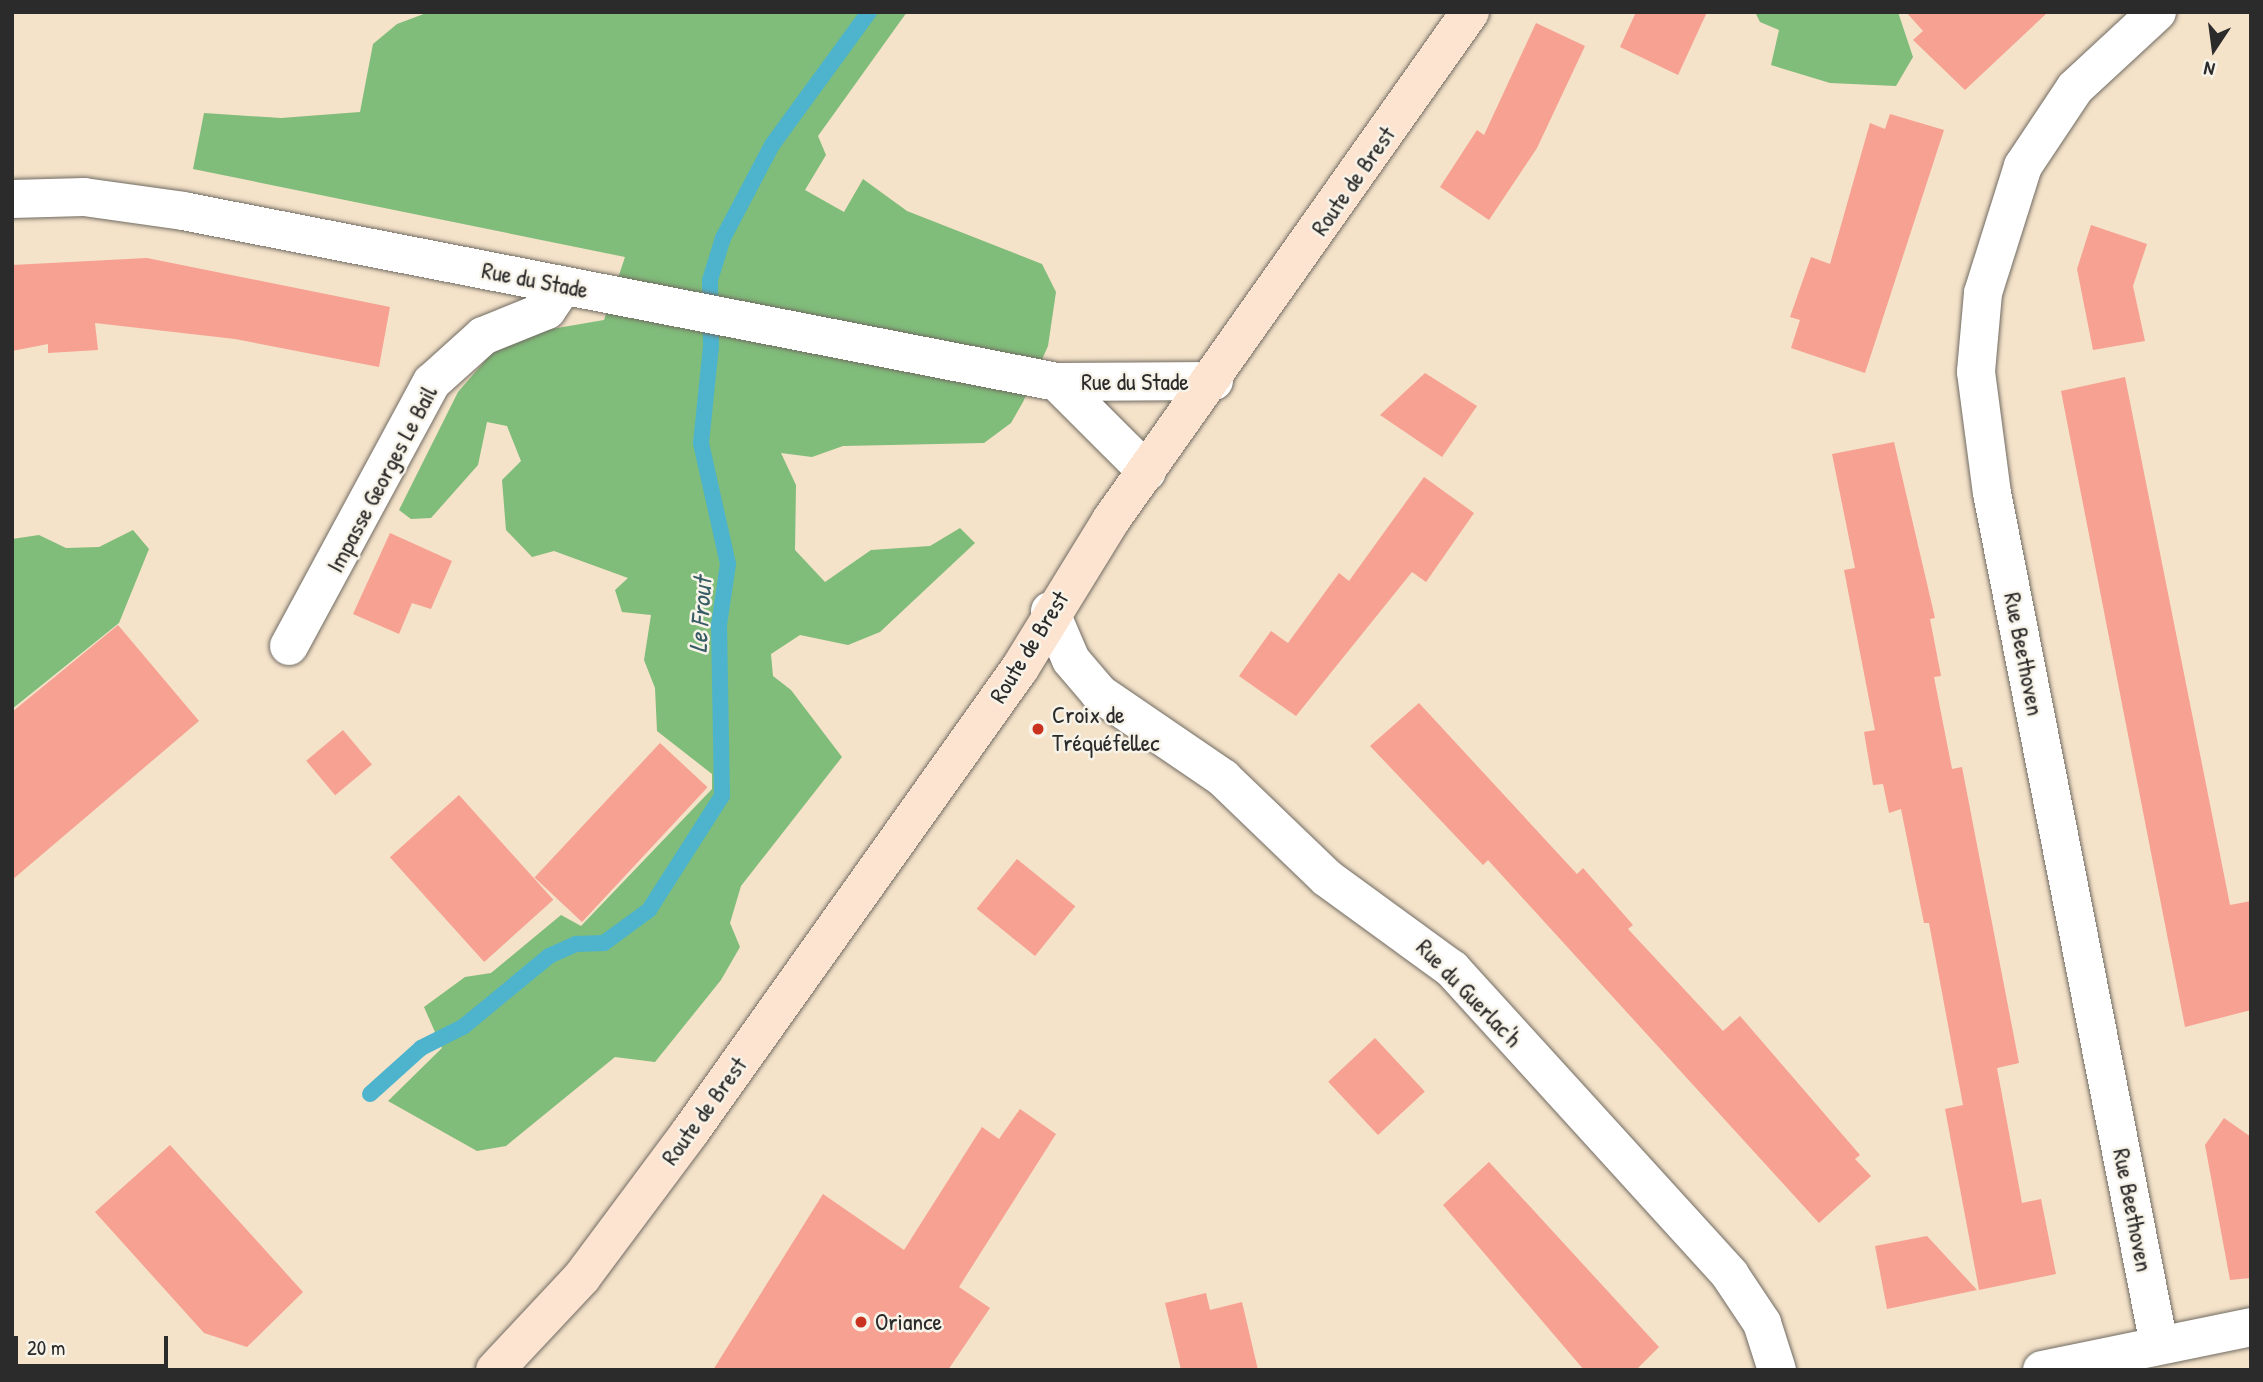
<!DOCTYPE html>
<html>
<head>
<meta charset="utf-8">
<style>
	body { margin:0 }
	#map { position:relative; width:2263px; height:1382px; overflow:hidden; background:#f4e2c9; font-family:"Patrick Hand",sans-serif }
	div>[style] { position:absolute }
	.forest>* { inset:0; background:#80bc7a }
	.stream>* { height:16px; margin:-8px; padding:0 8px; transform-origin:8px; border-radius:8px; background:#4eb4cd }
	.building>* { inset:0; background:#f6a192; transform-origin:0 0 }
	.roads { filter:drop-shadow(0 0 2px #716b62) drop-shadow(0 0 2px #716b62) }
	.street>* { height:38px; margin:-19px; padding:0 19px; transform-origin:19px; border-radius:19px; background:#fff }
	.secondary>* { height:38px; margin:-19px; padding:0 19px; transform-origin:19px; border-radius:19px; background:#fde4d1 }
	.dots>* { width:19px; height:19px; translate:-50% -50%; box-sizing:border-box; border:4px solid #f7f3e8; border-radius:50% }
	span { translate:-50% -50%; white-space:nowrap; text-align:center; line-height:1.15; -webkit-text-stroke:5px #f7f3e8; paint-order:stroke }
	.street-label { font-size:24px; color:#2b2b2b }
	.poi-label { font-size:24px; color:#2b2b2b }
	.left { translate:0 -50%; text-align:left }
	.water-label { font-size:26px; color:#375b64; font-style:italic }
	.frame { position:absolute; inset:0; border:14px solid #2b2b2b; pointer-events:none }
	.north { position:absolute; left:2179px; top:14px; width:70px; height:70px; -webkit-text-stroke:5px #f7f3e8; paint-order:stroke; rotate:193deg; font-size:19px; font-weight:700; line-height:28px; text-align:center; color:#2b2b2b }
	.north::after { content:''; display:block; margin:auto; width:24px; height:32px; background:#2b2b2b; clip-path:polygon(50% 0,100% 100%,50% 72%,0 100%) }
	.scale { position:absolute; left:14px; top:1336px; width:154px; height:32px; box-sizing:border-box; border:4px solid #2b2b2b; border-top:0; padding-left:9px; font-size:21px; line-height:24px; white-space:nowrap; color:#2b2b2b; -webkit-text-stroke:5px #f7f3e8; paint-order:stroke }
</style>
</head>
<body>
<div id="map">
	<div class="forest">
		<i style="clip-path:polygon(429px 12px,907px 12px,818px 136px,826px 155px,805px 190px,844px 212px,863px 179px,907px 211px,1042px 264px,1056px 292px,1048px 346px,1023px 402px,1011px 423px,984px 443px,843px 446px,812px 457px,781px 453px,796px 485px,795px 550px,825px 582px,871px 550px,930px 546px,960px 528px,975px 543px,880px 632px,848px 645px,800px 635px,771px 654px,773px 676px,791px 690px,842px 757px,741px 886px,730px 923px,740px 947px,721px 980px,655px 1062px,615px 1057px,506px 1146px,477px 1151px,388px 1101px,442px 1048px,424px 1007px,465px 977px,491px 973px,561px 915px,581px 926px,712px 789px,712px 774px,657px 731px,655px 688px,644px 660px,651px 615px,622px 612px,615px 590px,628px 578px,554px 551px,532px 557px,506px 530px,502px 480px,521px 461px,507px 426px,487px 422px,478px 465px,431px 518px,411px 519px,399px 510px,458px 392px,491px 354px,528px 333px,604px 320px,625px 257px,193px 169px,204px 113px,281px 118px,360px 112px,373px 44px,397px 24px)"></i>
		<i style="clip-path:polygon(1755px 12px,1898px 12px,1913px 57px,1896px 86px,1830px 83px,1771px 65px,1779px 30px,1760px 22px)"></i>
		<i style="clip-path:polygon(133px 530px,149px 549px,119px 623px,12px 709px,12px 539px,39px 535px,66px 548px,99px 547px)"></i>
	</div>
	<div class="stream">
		<i style="left:370px;top:1094px;width:69px;rotate:-42deg"></i>
		<i style="left:421px;top:1048px;width:47px;rotate:-26.6deg"></i>
		<i style="left:463px;top:1027px;width:112px;rotate:-39.5deg"></i>
		<i style="left:549px;top:956px;width:30px;rotate:-24deg"></i>
		<i style="left:576px;top:944px;width:28px;rotate:-2deg"></i>
		<i style="left:604px;top:943px;width:56px;rotate:-36.3deg"></i>
		<i style="left:649px;top:910px;width:135px;rotate:-57.4deg"></i>
		<i style="left:722px;top:796px;width:171px;rotate:-91deg"></i>
		<i style="left:719px;top:625px;width:62px;rotate:-81.6deg"></i>
		<i style="left:728px;top:564px;width:124px;rotate:-102.6deg"></i>
		<i style="left:701px;top:443px;width:98px;rotate:-84.1deg"></i>
		<i style="left:711px;top:346px;width:66px;rotate:-90.9deg"></i>
		<i style="left:710px;top:280px;width:44px;rotate:-72.8deg"></i>
		<i style="left:723px;top:238px;width:105px;rotate:-62.2deg"></i>
		<i style="left:772px;top:145px;width:165px;rotate:-53.9deg"></i>
	</div>
	<div class="building">
		<i style="clip-path:polygon(1636px 12px,1707px 12px,1678px 75px,1620px 47px)"></i>
		<i style="clip-path:polygon(1906px 12px,2048px 12px,1965px 90px,1913px 40px,1923px 31px)"></i>
		<i style="clip-path:polygon(1536px 23px,1585px 46px,1537px 148px,1489px 220px,1440px 187px,1477px 130px,1484px 135px)"></i>
		<i style="clip-path:polygon(1890px 114px,1944px 130px,1865px 373px,1791px 348px,1800px 320px,1790px 317px,1811px 257px,1830px 264px,1870px 123px,1885px 129px)"></i>
		<i style="clip-path:polygon(2091px 225px,2147px 244px,2133px 286px,2145px 341px,2093px 350px,2077px 269px)"></i>
		<i style="clip-path:polygon(147px 258px,390px 307px,379px 367px,235px 339px,95px 323px,98px 350px,48px 353px,48px 344px,12px 351px,12px 265px)"></i>
		<i style="clip-path:polygon(1425px 373px,1477px 406px,1442px 457px,1380px 415px)"></i>
		<i style="clip-path:polygon(2125px 377px,2230px 905px,2251px 901px,2251px 1010px,2185px 1027px,2061px 391px)"></i>
		<i style="clip-path:polygon(1894px 442px,1935px 618px,1930px 619px,1941px 676px,1934px 677px,1952px 769px,1962px 767px,2019px 1063px,1997px 1068px,2022px 1203px,2041px 1199px,2056px 1274px,1979px 1290px,1945px 1109px,1963px 1105px,1929px 923px,1924px 923px,1901px 809px,1889px 813px,1883px 784px,1873px 785px,1864px 732px,1875px 730px,1844px 570px,1855px 568px,1832px 454px)"></i>
		<i style="clip-path:polygon(1424px 477px,1474px 513px,1426px 582px,1412px 572px,1296px 716px,1239px 676px,1271px 631px,1288px 643px,1339px 573px,1349px 581px)"></i>
		<i style="clip-path:polygon(390px 533px,452px 561px,431px 609px,412px 603px,399px 634px,353px 614px)"></i>
		<i style="clip-path:polygon(118px 625px,199px 721px,12px 880px,12px 712px)"></i>
		<i style="clip-path:polygon(1419px 703px,1577px 874px,1583px 868px,1633px 925px,1628px 929px,1723px 1031px,1740px 1016px,1860px 1155px,1855px 1159px,1871px 1176px,1819px 1223px,1488px 860px,1483px 865px,1370px 746px)"></i>
		<i style="left:343px;top:730px;width:45px;height:48px;rotate:50deg"></i>
		<i style="left:660px;top:743px;width:65px;height:184px;rotate:43deg"></i>
		<i style="left:459px;top:795px;width:141px;height:93px;rotate:48deg"></i>
		<i style="left:1017px;top:859px;width:75px;height:64px;rotate:39deg"></i>
		<i style="left:1375px;top:1038px;width:73px;height:64px;rotate:47deg"></i>
		<i style="clip-path:polygon(1020px 1109px,1056px 1134px,959px 1287px,990px 1308px,948px 1370px,713px 1370px,823px 1194px,904px 1250px,982px 1127px,999px 1139px)"></i>
		<i style="clip-path:polygon(2224px 1118px,2251px 1137px,2251px 1278px,2230px 1280px,2205px 1145px)"></i>
		<i style="clip-path:polygon(170px 1145px,303px 1292px,247px 1347px,204px 1333px,95px 1212px)"></i>
		<i style="clip-path:polygon(1489px 1162px,1659px 1347px,1636px 1370px,1584px 1370px,1443px 1205px)"></i>
		<i style="clip-path:polygon(1927px 1236px,1977px 1290px,1887px 1309px,1875px 1246px)"></i>
		<i style="clip-path:polygon(1206px 1293px,1210px 1310px,1242px 1302px,1258px 1370px,1181px 1370px,1165px 1303px)"></i>
	</div>
	<div class="roads">
		<div class="street">
			<i style="left:2157px;top:12px;width:112px;rotate:137.2deg"></i>
			<i style="left:2075px;top:88px;width:94px;rotate:123.7deg"></i>
			<i style="left:2023px;top:166px;width:133px;rotate:107.5deg"></i>
			<i style="left:1983px;top:293px;width:79px;rotate:95.1deg"></i>
			<i style="left:1976px;top:372px;width:122px;rotate:82.5deg"></i>
			<i style="left:1992px;top:493px;width:868px;rotate:78.91deg"></i>
			<i style="left:12px;top:199px;width:72px;rotate:-1.6deg"></i>
			<i style="left:84px;top:197px;width:100px;rotate:8deg"></i>
			<i style="left:183px;top:211px;width:891px;rotate:11.07deg"></i>
			<i style="left:1057px;top:382px;width:157px;rotate:-0.4deg"></i>
			<i style="left:1057px;top:382px;width:127px;rotate:45deg"></i>
			<i style="left:1050px;top:611px;width:53px;rotate:66.8deg"></i>
			<i style="left:1071px;top:660px;width:45px;rotate:49.5deg"></i>
			<i style="left:1100px;top:694px;width:149px;rotate:34.3deg"></i>
			<i style="left:1223px;top:778px;width:144px;rotate:43.9deg"></i>
			<i style="left:1327px;top:878px;width:155px;rotate:36.1deg"></i>
			<i style="left:1452px;top:969px;width:413px;rotate:47.7deg"></i>
			<i style="left:1730px;top:1275px;width:58px;rotate:56.3deg"></i>
			<i style="left:1762px;top:1323px;width:49px;rotate:72.3deg"></i>
			<i style="left:289px;top:646px;width:300px;rotate:-61.6deg"></i>
			<i style="left:432px;top:382px;width:69px;rotate:-42deg"></i>
			<i style="left:483px;top:336px;width:69px;rotate:-22.1deg"></i>
			<i style="left:547px;top:310px;width:29px;rotate:-56deg"></i>
			<i style="left:2042px;top:1370px;width:213px;rotate:-11.6deg"></i>
		</div>
		<div class="secondary">
			<i style="left:495px;top:1370px;width:127px;rotate:-46.9deg"></i>
			<i style="left:582px;top:1277px;width:181px;rotate:-53.3deg"></i>
			<i style="left:690px;top:1132px;width:569px;rotate:-54.58deg"></i>
			<i style="left:1020px;top:668px;width:174px;rotate:-58.4deg"></i>
			<i style="left:1111px;top:520px;width:622px;rotate:-54.75deg"></i>
		</div>
	</div>
	<div class="dots">
		<i style="left:1038px;top:729px;background:#c8321e"></i>
		<i style="left:861px;top:1322px;background:#c8321e"></i>
	</div>
	<div class="street-label">
		<span style="left:1353px;top:181px;rotate:-55deg">Route de Brest</span>
		<span style="left:535px;top:280px;rotate:11deg">Rue du Stade</span>
		<span style="left:1135px;top:382px">Rue du Stade</span>
		<span style="left:382px;top:479px;rotate:-62deg">Impasse Georges Le Bail</span>
		<span style="left:1029px;top:647px;rotate:-58deg">Route de Brest</span>
		<span style="left:2024px;top:654px;rotate:79deg">Rue Beethoven</span>
		<span style="left:1469px;top:993px;rotate:46deg">Rue du Guerlac'h</span>
		<span style="left:704px;top:1111px;rotate:-54deg">Route de Brest</span>
		<span style="left:2133px;top:1210px;rotate:79deg">Rue Beethoven</span>
	</div>
	<div class="poi-label">
		<span class="left" style="left:1052px;top:729px">Croix de<br>Tréquéfellec</span>
		<span class="left" style="left:875px;top:1322px">Oriance</span>
	</div>
	<div class="water-label">
		<span style="left:700px;top:615px;rotate:-86deg">Le Frout</span>
	</div>
	<div class="frame"></div>
	<div class="north">N</div>
	<div class="scale">20 m</div>
</div>
</body>
</html>
